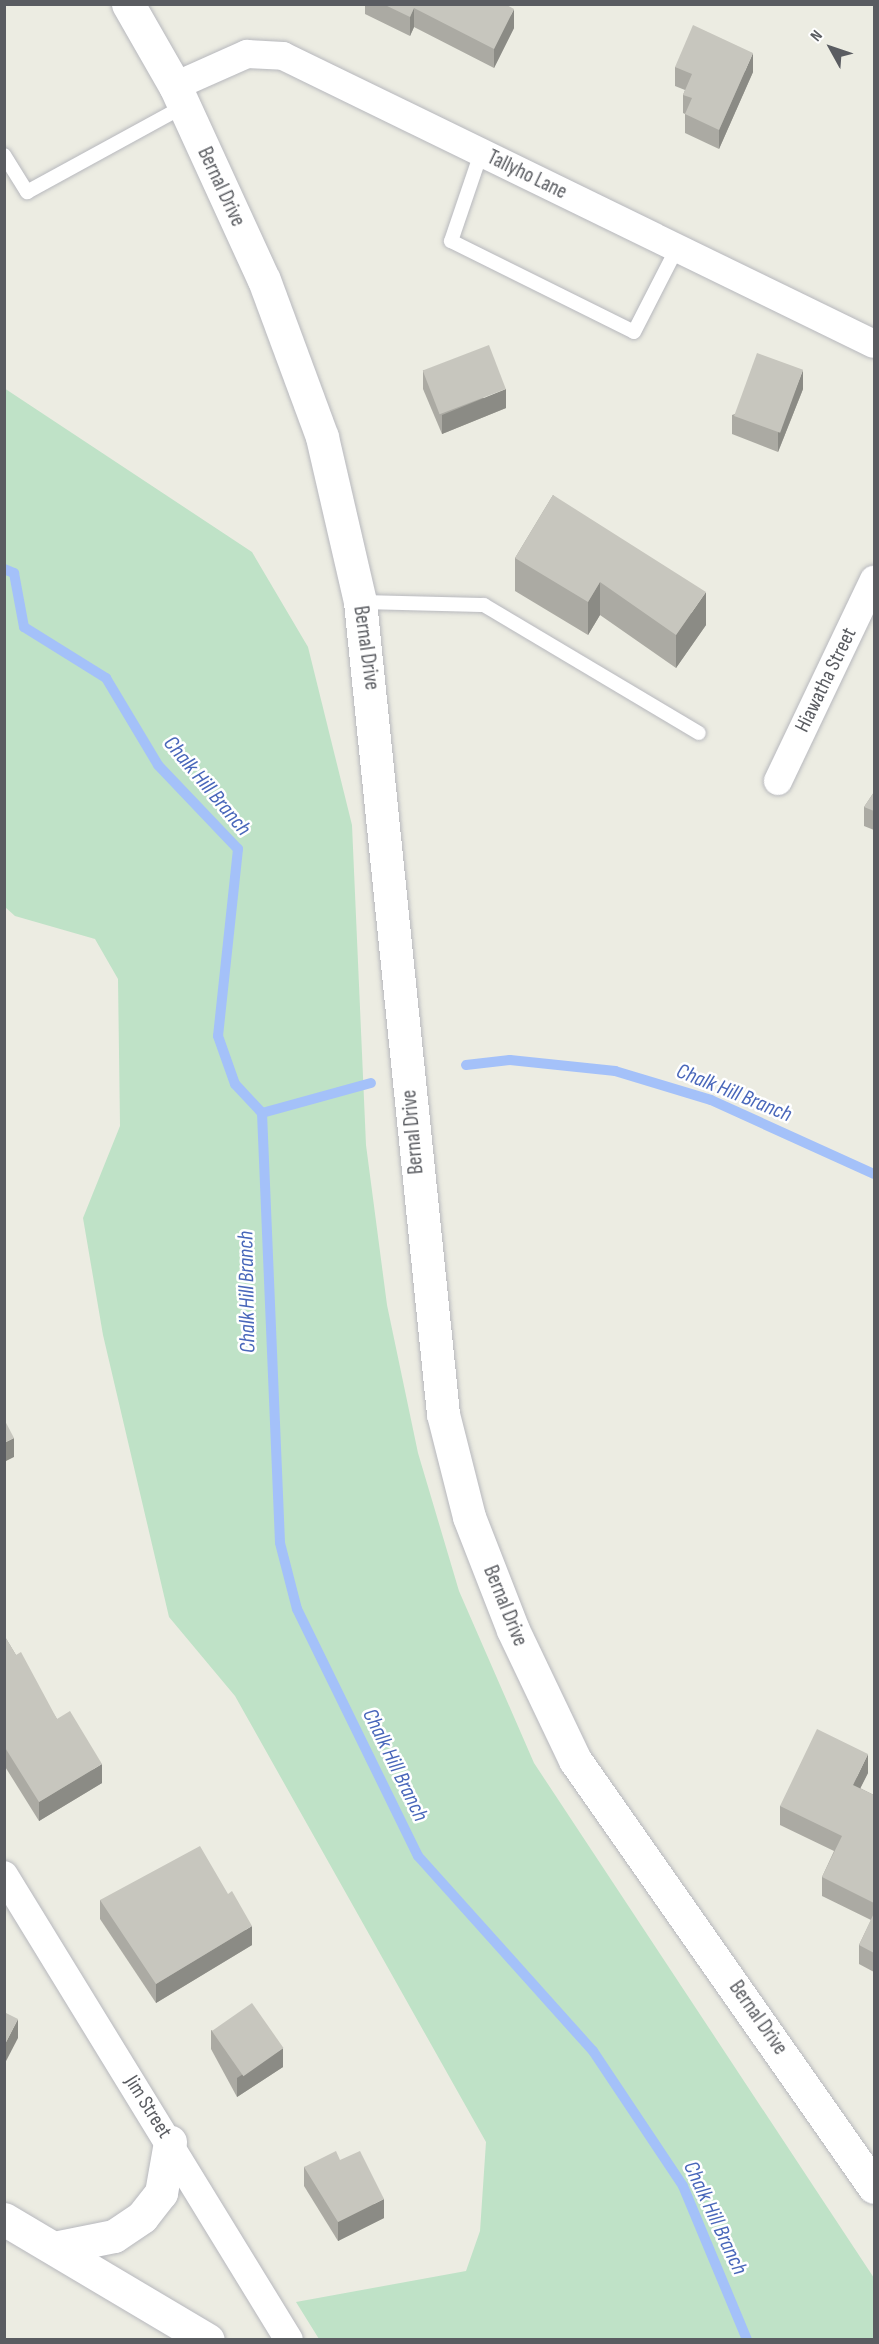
<!DOCTYPE html>
<html>
<head>
<meta charset="utf-8">
<style>
	body { margin:0 }
	#map { position:relative; width:879px; height:2344px; overflow:hidden; background:#ecece2; font-family:"Sofia Sans Condensed",sans-serif }
	div>[style] { position:absolute }
	.green>* { inset:0; background:#bfe2c7 }
	.stream>* { height:10px; margin:-5px; padding:0 5px; transform-origin:5px; border-radius:5px; background:#a4c1f9 }
	.roads { filter:drop-shadow(0 0 2px #b7b8bd) drop-shadow(0 0 2px #b7b8bd) }
	.lane>* { height:14px; margin:-7px; padding:0 7px; transform-origin:7px; border-radius:7px; background:#fff }
	.street>* { height:28px; margin:-14px; padding:0 14px; transform-origin:14px; border-radius:14px; background:#fff }
	.secondary>* { height:33px; margin:-16.5px; padding:0 16.5px; transform-origin:16.5px; border-radius:16.5px; background:#fff }
	.wall>* { inset:0; background:#abaaa3 }
	.shaded-wall>* { inset:0; background:#8b8b85 }
	.building>* { inset:0; background:#c7c6be; transform-origin:0 0 }
	span { translate:-50% -50%; white-space:nowrap; text-align:center; line-height:1.15; -webkit-text-stroke:5px #fff; paint-order:stroke }
	.street-label { font-size:21px; color:#5a5c61 }
	.water-label { font-size:22px; color:#4967ba; font-style:italic }
	.frame { position:absolute; inset:0; border:6px solid #5a5c61; pointer-events:none }
	.north { position:absolute; left:801px; top:18px; width:60px; height:60px; -webkit-text-stroke:4px #fff; paint-order:stroke; rotate:310deg; font-size:16px; font-weight:700; line-height:24px; text-align:center; color:#5a5c61 }
	.north::after { content:''; display:block; margin:auto; width:21px; height:27px; background:#5a5c61; clip-path:polygon(50% 0,100% 100%,50% 72%,0 100%) }
</style>
</head>
<body>
<div id="map">
	<div class="green">
		<i style="clip-path:polygon(4px 388px,252px 552px,308px 647px,352px 825px,366px 1145px,387px 1305px,418px 1453px,459px 1591px,534px 1763px,874px 2278px,874px 2339px,319px 2339px,296px 2302px,466px 2271px,480px 2231px,486px 2142px,235px 1696px,169px 1617px,103px 1335px,83px 1218px,120px 1126px,118px 979px,95px 939px,15px 916px,5px 907px)"></i>
	</div>
	<div class="stream">
		<i style="left:4px;top:569px;width:11px;rotate:22deg"></i>
		<i style="left:14px;top:573px;width:55px;rotate:79.5deg"></i>
		<i style="left:24px;top:627px;width:97px;rotate:31.9deg"></i>
		<i style="left:106px;top:678px;width:101px;rotate:59.1deg"></i>
		<i style="left:158px;top:765px;width:116px;rotate:46.4deg"></i>
		<i style="left:238px;top:849px;width:188px;rotate:96.1deg"></i>
		<i style="left:218px;top:1036px;width:51px;rotate:70.5deg"></i>
		<i style="left:235px;top:1084px;width:40px;rotate:47deg"></i>
		<i style="left:262px;top:1113px;width:113px;rotate:-15.4deg"></i>
		<i style="left:466px;top:1065px;width:44px;rotate:-6.5deg"></i>
		<i style="left:510px;top:1060px;width:106px;rotate:6deg"></i>
		<i style="left:615px;top:1071px;width:100px;rotate:16.8deg"></i>
		<i style="left:711px;top:1100px;width:179px;rotate:24.4deg"></i>
		<i style="left:262px;top:1113px;width:430px;rotate:87.6deg"></i>
		<i style="left:280px;top:1543px;width:68px;rotate:75.6deg"></i>
		<i style="left:297px;top:1609px;width:275px;rotate:63.9deg"></i>
		<i style="left:418px;top:1856px;width:262px;rotate:48.1deg"></i>
		<i style="left:593px;top:2051px;width:162px;rotate:56.3deg"></i>
		<i style="left:683px;top:2186px;width:167px;rotate:67.4deg"></i>
	</div>
	<div class="roads">
		<div class="lane">
			<i style="left:481px;top:153px;width:93px;rotate:108.8deg"></i>
			<i style="left:451px;top:241px;width:204px;rotate:26.4deg"></i>
			<i style="left:634px;top:332px;width:94px;rotate:-62.9deg"></i>
			<i style="left:4px;top:155px;width:44px;rotate:58.1deg"></i>
			<i style="left:27px;top:192px;width:179px;rotate:-28.7deg"></i>
			<i style="left:360px;top:602px;width:124px;rotate:1.4deg"></i>
			<i style="left:484px;top:605px;width:250px;rotate:30.8deg"></i>
		</div>
		<div class="street">
			<i style="left:175px;top:86px;width:79px;rotate:-24deg"></i>
			<i style="left:247px;top:54px;width:36px;rotate:3deg"></i>
			<i style="left:283px;top:56px;width:657px;rotate:25.98deg"></i>
			<i style="left:778px;top:781px;width:223px;rotate:-64.5deg"></i>
			<i style="left:4px;top:1875px;width:545px;rotate:58.5deg"></i>
		</div>
		<div class="secondary">
			<i style="left:128px;top:4px;width:95px;rotate:60.2deg"></i>
			<i style="left:175px;top:86px;width:213px;rotate:65.4deg"></i>
			<i style="left:264px;top:280px;width:167px;rotate:69.7deg"></i>
			<i style="left:322px;top:437px;width:169px;rotate:77deg"></i>
			<i style="left:360px;top:602px;width:816px;rotate:84.16deg"></i>
			<i style="left:443px;top:1414px;width:106px;rotate:75.8deg"></i>
			<i style="left:469px;top:1517px;width:121px;rotate:68.7deg"></i>
			<i style="left:513px;top:1630px;width:144px;rotate:64.5deg"></i>
			<i style="left:575px;top:1760px;width:521px;rotate:55deg"></i>
			<i style="left:4px;top:2219px;width:237px;rotate:30.7deg"></i>
			<i style="left:54px;top:2248px;width:61px;rotate:-11.3deg"></i>
			<i style="left:114px;top:2236px;width:34px;rotate:-34deg"></i>
			<i style="left:142px;top:2217px;width:31px;rotate:-52deg"></i>
			<i style="left:161px;top:2193px;width:52px;rotate:-80deg"></i>
		</div>
	</div>
	<div class="wall">
		<i style="clip-path:polygon(365px 4px,509px 4px,508px 6px,514px 28px,494px 68px,414px 27px,410px 36px,365px 14px)"></i>
		<i style="clip-path:polygon(675px 67px,753px 72px,719px 149px,685px 133px,685px 114px,683px 113px,683px 95px,685px 90px,675px 86px)"></i>
		<i style="clip-path:polygon(423px 370px,506px 408px,442px 434px,423px 389px)"></i>
		<i style="clip-path:polygon(803px 389px,778px 452px,732px 434px,732px 415px)"></i>
		<i style="clip-path:polygon(553px 495px,706px 625px,676px 668px,600px 615px,588px 635px,515px 591px,515px 558px)"></i>
		<i style="clip-path:polygon(874px 792px,874px 830px,864px 826px,864px 807px)"></i>
		<i style="clip-path:polygon(4px 1635px,16px 1655px,57px 1719px,102px 1783px,39px 1821px,4px 1765px)"></i>
		<i style="clip-path:polygon(868px 1773px,860px 1788px,874px 1795px,874px 1972px,859px 1964px,859px 1945px,871px 1920px,822px 1896px,822px 1877px,834px 1851px,780px 1825px,780px 1806px)"></i>
		<i style="clip-path:polygon(228px 1894px,252px 1945px,156px 2003px,100px 1919px,100px 1900px)"></i>
		<i style="clip-path:polygon(211px 2030px,283px 2067px,237px 2097px,211px 2049px)"></i>
		<i style="clip-path:polygon(340px 2160px,384px 2218px,338px 2241px,304px 2186px,304px 2167px)"></i>
	</div>
	<div class="shaded-wall">
		<i style="clip-path:polygon(414px 8px,414px 27px,410px 36px,410px 17px)"></i>
		<i style="clip-path:polygon(514px 9px,514px 28px,494px 68px,494px 49px)"></i>
		<i style="clip-path:polygon(753px 53px,753px 72px,719px 149px,719px 130px)"></i>
		<i style="clip-path:polygon(803px 370px,803px 389px,778px 452px,778px 433px)"></i>
		<i style="clip-path:polygon(506px 389px,506px 408px,442px 434px,442px 415px)"></i>
		<i style="clip-path:polygon(600px 582px,600px 615px,588px 635px,588px 602px)"></i>
		<i style="clip-path:polygon(706px 592px,706px 625px,676px 668px,676px 635px)"></i>
		<i style="clip-path:polygon(14px 1438px,14px 1457px,4px 1462px,4px 1443px)"></i>
		<i style="clip-path:polygon(868px 1754px,868px 1773px,853px 1803px,853px 1785px)"></i>
		<i style="clip-path:polygon(102px 1764px,102px 1783px,39px 1821px,39px 1802px)"></i>
		<i style="clip-path:polygon(252px 1926px,252px 1945px,156px 2003px,156px 1984px)"></i>
		<i style="clip-path:polygon(18px 2019px,18px 2038px,4px 2065px,4px 2046px)"></i>
		<i style="clip-path:polygon(283px 2048px,283px 2067px,237px 2097px,237px 2078px)"></i>
		<i style="clip-path:polygon(384px 2199px,384px 2218px,338px 2241px,338px 2222px)"></i>
	</div>
	<div class="building">
		<i style="clip-path:polygon(383px 4px,505px 4px,514px 9px,494px 49px,414px 8px,410px 17px)"></i>
		<i style="clip-path:polygon(693px 25px,753px 53px,719px 130px,685px 114px,692px 98px,683px 95px,692px 74px,675px 67px)"></i>
		<i style="left:489px;top:345px;width:47px;height:71px;rotate:69deg"></i>
		<i style="left:757px;top:353px;width:49px;height:67px;rotate:20deg"></i>
		<i style="clip-path:polygon(553px 495px,706px 592px,676px 635px,600px 582px,588px 602px,515px 558px)"></i>
		<i style="clip-path:polygon(874px 792px,874px 811px,864px 807px)"></i>
		<i style="clip-path:polygon(4px 1419px,14px 1438px,4px 1443px)"></i>
		<i style="clip-path:polygon(4px 1635px,16px 1655px,21px 1652px,57px 1719px,70px 1711px,102px 1764px,39px 1802px,4px 1746px)"></i>
		<i style="clip-path:polygon(817px 1729px,868px 1754px,853px 1785px,874px 1795px,874px 1903px,822px 1877px,842px 1836px,780px 1806px)"></i>
		<i style="clip-path:polygon(200px 1846px,228px 1894px,232px 1891px,252px 1926px,156px 1984px,100px 1900px)"></i>
		<i style="clip-path:polygon(874px 1913px,874px 1953px,859px 1945px)"></i>
		<i style="left:252px;top:2003px;width:55px;height:49px;rotate:55deg"></i>
		<i style="clip-path:polygon(4px 2012px,18px 2019px,4px 2046px)"></i>
		<i style="clip-path:polygon(336px 2151px,340px 2160px,360px 2151px,384px 2199px,338px 2222px,304px 2167px)"></i>
	</div>
	<div class="street-label">
		<span style="left:527px;top:175px;rotate:26deg">Tallyho Lane</span>
		<span style="left:221px;top:187px;rotate:65deg">Bernal Drive</span>
		<span style="left:366px;top:648px;rotate:82deg">Bernal Drive</span>
		<span style="left:826px;top:680px;rotate:-64deg">Hiawatha Street</span>
		<span style="left:413px;top:1132px;rotate:-95deg">Bernal Drive</span>
		<span style="left:505px;top:1606px;rotate:68deg">Bernal Drive</span>
		<span style="left:758px;top:2018px;rotate:55deg">Bernal Drive</span>
		<span style="left:148px;top:2107px;rotate:58deg">Jim Street</span>
	</div>
	<div class="water-label">
		<span style="left:207px;top:786px;rotate:50deg">Chalk Hill Branch</span>
		<span style="left:734px;top:1093px;rotate:22deg">Chalk Hill Branch</span>
		<span style="left:247px;top:1292px;rotate:-91deg">Chalk Hill Branch</span>
		<span style="left:395px;top:1765px;rotate:64deg">Chalk Hill Branch</span>
		<span style="left:715px;top:2218px;rotate:65deg">Chalk Hill Branch</span>
	</div>
	<div class="frame"></div>
	<div class="north">N</div>
</div>
</body>
</html>
